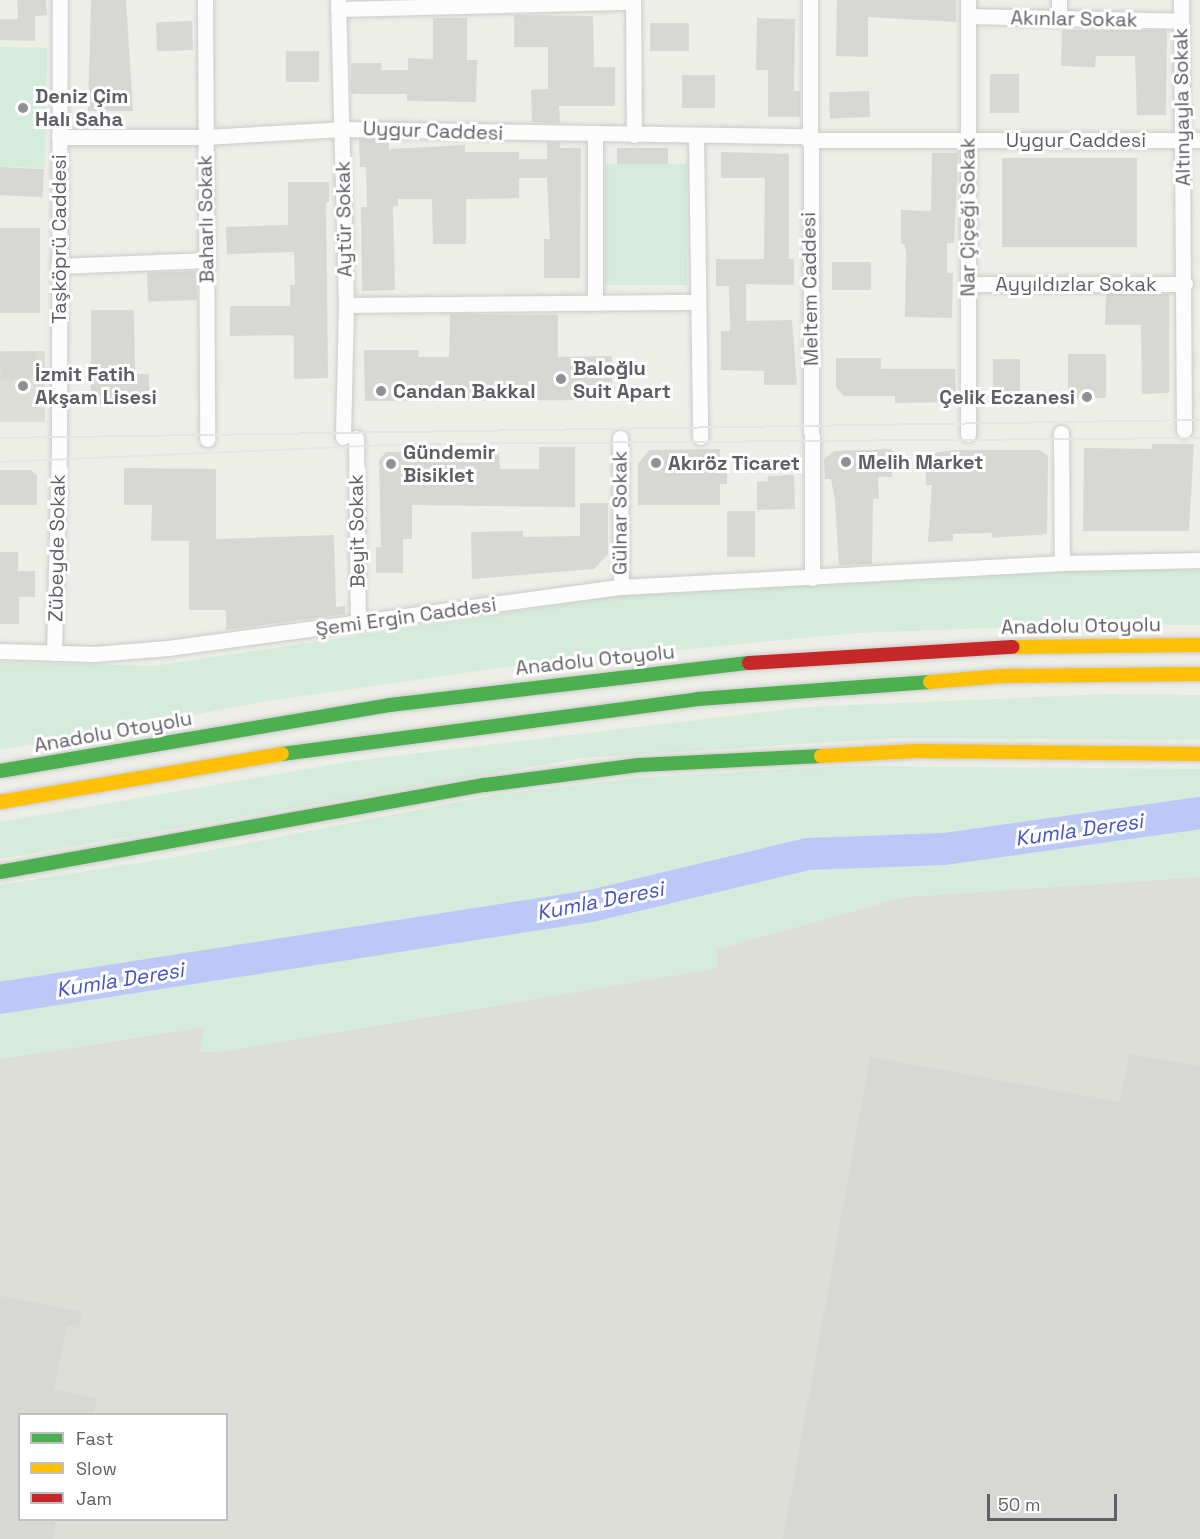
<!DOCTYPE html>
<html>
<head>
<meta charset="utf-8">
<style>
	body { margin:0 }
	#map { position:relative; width:1200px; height:1539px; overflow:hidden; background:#edeee8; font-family:"Space Grotesk",sans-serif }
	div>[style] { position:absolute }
	.industrial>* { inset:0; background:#ddded8 }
	.education>* { inset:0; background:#ddded6; transform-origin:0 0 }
	.green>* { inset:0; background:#d5ebdb; transform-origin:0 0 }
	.river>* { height:32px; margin:-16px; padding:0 16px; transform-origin:16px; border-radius:16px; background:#bcc8f8 }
	.building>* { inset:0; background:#d7d7d3; transform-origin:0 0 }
	.roads { filter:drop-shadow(0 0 2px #cbcbca) drop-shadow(0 0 2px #cbcbca) }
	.street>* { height:15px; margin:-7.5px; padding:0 7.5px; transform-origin:7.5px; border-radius:7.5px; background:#fcfcfc }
	.fast>* { height:14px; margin:-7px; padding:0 7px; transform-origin:7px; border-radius:7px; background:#4caf50 }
	.slow>* { height:14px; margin:-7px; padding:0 7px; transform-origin:7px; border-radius:7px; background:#ffc107 }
	.jam>* { height:14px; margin:-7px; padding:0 7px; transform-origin:7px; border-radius:7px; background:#c62828 }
	.tram>* { height:1.5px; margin:-0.75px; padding:0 0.75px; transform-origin:0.75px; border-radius:0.75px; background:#e4e5e4 }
	.dots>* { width:16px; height:16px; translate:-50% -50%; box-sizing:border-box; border:3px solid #fff; border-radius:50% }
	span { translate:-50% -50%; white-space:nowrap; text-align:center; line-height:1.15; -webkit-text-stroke:6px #fff; paint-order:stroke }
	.street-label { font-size:20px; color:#5e5e67 }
	.poi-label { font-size:20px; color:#5e5e67; font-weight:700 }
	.left { translate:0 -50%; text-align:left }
	.right { translate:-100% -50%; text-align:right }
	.water-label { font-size:21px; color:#4553c7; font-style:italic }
	.legend { position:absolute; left:18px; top:1413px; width:210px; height:108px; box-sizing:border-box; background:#fff; border:2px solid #bfbfc2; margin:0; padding:8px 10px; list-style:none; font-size:18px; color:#5e5e67 }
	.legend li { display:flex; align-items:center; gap:12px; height:30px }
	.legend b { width:30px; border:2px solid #bfbfc2 }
	.scale { position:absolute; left:987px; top:1494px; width:130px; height:27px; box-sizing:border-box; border:3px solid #5e5e67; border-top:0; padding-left:8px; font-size:18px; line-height:21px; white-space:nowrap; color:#5e5e67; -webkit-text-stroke:4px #fff; paint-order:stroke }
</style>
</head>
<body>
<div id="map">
	<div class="industrial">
		<i style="clip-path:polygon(evenodd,1200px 877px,1200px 1539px,0 1539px,0 1059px,204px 1027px,200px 1052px,226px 1051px,717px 968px,717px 949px,904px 897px,1200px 877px,20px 1414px,226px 1414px,226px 1520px,20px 1520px,20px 1414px)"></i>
	</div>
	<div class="education">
		<i style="left:45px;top:351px;width:71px;height:45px;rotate:90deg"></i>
	</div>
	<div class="green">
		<i style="left:0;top:47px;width:47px;height:120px;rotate:1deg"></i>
		<i style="left:605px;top:164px;width:82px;height:121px"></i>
		<i style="clip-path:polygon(1061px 570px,1200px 570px,1200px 625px,1095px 624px,856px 633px,513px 666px,268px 701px,0 750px,0 662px,154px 666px,619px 596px)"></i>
		<i style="clip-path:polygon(1108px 694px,1200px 695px,1200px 740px,896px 738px,582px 758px,0 859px,0 822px,353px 761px,807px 707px)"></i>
		<i style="clip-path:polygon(841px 766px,1200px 769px,1200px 877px,904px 897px,717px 949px,717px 968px,226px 1051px,200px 1052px,203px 1027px,0 1059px,0 885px,175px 857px,494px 795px,636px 778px)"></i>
	</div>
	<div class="river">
		<i style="left:0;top:998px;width:598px;rotate:-8.85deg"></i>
		<i style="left:591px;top:906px;width:223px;rotate:-13.5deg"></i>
		<i style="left:808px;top:854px;width:136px;rotate:-2.1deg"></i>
		<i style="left:944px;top:849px;width:259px;rotate:-8deg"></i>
	</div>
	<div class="building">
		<i style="clip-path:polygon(17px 0,46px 0,47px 15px,35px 16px,35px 41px,0 40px,0 19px,18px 19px)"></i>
		<i style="clip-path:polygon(91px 0,126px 0,133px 111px,88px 111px)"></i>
		<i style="clip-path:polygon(837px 0,956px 0,956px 22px,868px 17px,868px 57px,836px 56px)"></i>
		<i style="clip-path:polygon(514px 15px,593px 16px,594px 67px,615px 67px,615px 106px,559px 106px,560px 123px,532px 122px,531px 90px,548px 89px,548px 47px,514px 47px)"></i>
		<i style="clip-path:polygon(433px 18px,467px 18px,467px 60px,477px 60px,476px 102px,407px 101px,407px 94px,351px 94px,351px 63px,382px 63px,381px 70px,408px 70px,408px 58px,433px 59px)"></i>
		<i style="clip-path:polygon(757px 18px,795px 19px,794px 91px,800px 91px,800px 117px,768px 117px,768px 70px,756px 70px)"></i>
		<i style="left:192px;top:21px;width:29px;height:36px;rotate:88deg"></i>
		<i style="left:650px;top:23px;width:39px;height:28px"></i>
		<i style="clip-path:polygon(1062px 30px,1167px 30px,1166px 115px,1137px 115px,1135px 56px,1096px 56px,1095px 67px,1061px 66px)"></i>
		<i style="left:286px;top:51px;width:33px;height:31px"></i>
		<i style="left:990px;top:74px;width:29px;height:39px"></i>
		<i style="left:682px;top:75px;width:33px;height:33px"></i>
		<i style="left:869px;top:91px;width:26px;height:40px;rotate:88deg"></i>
		<i style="clip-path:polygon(359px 139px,389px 139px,389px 149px,465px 145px,465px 152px,519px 152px,519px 159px,547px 159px,547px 142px,560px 142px,560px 148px,581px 148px,580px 278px,544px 278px,544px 239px,550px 239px,547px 178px,519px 178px,519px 198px,466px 199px,466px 244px,433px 244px,432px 199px,398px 199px,398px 206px,393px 206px,395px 290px,362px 291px,361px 207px,367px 207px,366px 167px,360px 167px)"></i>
		<i style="left:617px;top:148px;width:51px;height:16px"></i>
		<i style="clip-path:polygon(721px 152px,789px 154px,789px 259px,794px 259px,794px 285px,746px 284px,746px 321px,792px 320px,797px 385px,764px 385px,764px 371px,721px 370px,721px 331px,730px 331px,729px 286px,716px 286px,716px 259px,764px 259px,765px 178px,721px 178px)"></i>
		<i style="clip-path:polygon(932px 153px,958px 153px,954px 243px,947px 243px,947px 273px,953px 273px,952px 318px,905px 317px,906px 254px,905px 245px,901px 244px,901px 210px,931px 211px)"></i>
		<i style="left:1002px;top:158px;width:135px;height:89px"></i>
		<i style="left:0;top:167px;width:44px;height:28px;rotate:3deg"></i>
		<i style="clip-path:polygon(288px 182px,329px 182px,329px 202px,326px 202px,328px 378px,294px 379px,294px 337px,290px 335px,230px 336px,230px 306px,290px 306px,290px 285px,295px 285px,294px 252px,227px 254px,226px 227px,288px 225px)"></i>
		<i style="left:0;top:228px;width:40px;height:85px"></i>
		<i style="left:832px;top:262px;width:39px;height:28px"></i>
		<i style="left:196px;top:271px;width:29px;height:49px;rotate:88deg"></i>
		<i style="clip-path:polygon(1106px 294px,1169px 294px,1169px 393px,1142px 394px,1141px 325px,1105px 325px)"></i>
		<i style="clip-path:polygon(91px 310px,134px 310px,135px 374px,149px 374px,149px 405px,91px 404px)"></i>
		<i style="clip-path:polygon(450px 314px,558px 315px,558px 357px,612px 356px,612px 400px,365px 401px,364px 350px,419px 350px,418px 357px,449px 357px)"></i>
		<i style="left:36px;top:351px;width:27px;height:36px;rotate:88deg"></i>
		<i style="left:1106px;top:354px;width:44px;height:38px;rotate:90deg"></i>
		<i style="clip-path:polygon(836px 358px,881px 358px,881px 369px,955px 369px,956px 402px,895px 403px,895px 396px,844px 396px,836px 387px)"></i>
		<i style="left:993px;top:359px;width:27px;height:38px"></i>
		<i style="clip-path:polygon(1152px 444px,1194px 444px,1189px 531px,1083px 531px,1084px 448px,1152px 449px)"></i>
		<i style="clip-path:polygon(539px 447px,575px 447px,575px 507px,412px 505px,412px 539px,403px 539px,403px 573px,376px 573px,376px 547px,381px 547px,379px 460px,386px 452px,499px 452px,500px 469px,539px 469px)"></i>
		<i style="clip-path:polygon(720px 449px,720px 460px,727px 460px,727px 484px,720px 484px,720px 505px,638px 505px,638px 464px,649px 450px)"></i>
		<i style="clip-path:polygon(892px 449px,892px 477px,878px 477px,879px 498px,873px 499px,872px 564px,839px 565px,835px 500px,831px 479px,825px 479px,824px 459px,834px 451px)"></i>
		<i style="clip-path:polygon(955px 450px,1040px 450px,1048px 456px,1047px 534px,992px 538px,992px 533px,953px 534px,953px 541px,928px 542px,932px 485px,926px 485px,926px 454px)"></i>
		<i style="clip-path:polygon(124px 468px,216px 469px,216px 539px,334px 535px,336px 607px,345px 606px,345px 614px,226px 630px,226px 610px,189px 610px,189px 541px,151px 541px,152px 505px,124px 505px)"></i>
		<i style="clip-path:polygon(0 470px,31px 470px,37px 476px,37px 505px,0 505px)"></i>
		<i style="clip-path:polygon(794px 475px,795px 509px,757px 510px,757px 482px,768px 481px,768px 476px)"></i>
		<i style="clip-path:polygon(580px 503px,608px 503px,608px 554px,594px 569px,472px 579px,471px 532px,523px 531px,523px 537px,580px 536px)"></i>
		<i style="left:727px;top:511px;width:28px;height:46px"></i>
		<i style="clip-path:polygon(0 552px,18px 552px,18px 571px,35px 571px,35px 597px,19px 597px,19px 624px,0 624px)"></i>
		<i style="clip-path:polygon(1129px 1054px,1200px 1066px,1200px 1539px,783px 1539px,870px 1057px,1120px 1102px)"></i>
		<i style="clip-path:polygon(0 1296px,82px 1312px,79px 1328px,67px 1325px,54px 1390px,97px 1398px,94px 1414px,20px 1414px,20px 1520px,56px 1520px,53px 1539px,0 1539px)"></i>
	</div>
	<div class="roads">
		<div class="street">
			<i style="left:205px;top:0;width:439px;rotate:89.7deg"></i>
			<i style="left:338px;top:0;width:305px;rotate:88.5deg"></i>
			<i style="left:346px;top:305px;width:132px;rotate:91.3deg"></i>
			<i style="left:633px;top:0;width:135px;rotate:89.6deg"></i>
			<i style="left:810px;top:0;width:578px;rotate:89.8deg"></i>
			<i style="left:968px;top:0;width:434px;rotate:90deg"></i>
			<i style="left:1181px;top:0;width:430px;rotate:89.6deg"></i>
			<i style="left:338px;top:9px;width:295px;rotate:-1.4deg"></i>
			<i style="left:968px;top:16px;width:213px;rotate:1.3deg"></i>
			<i style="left:1059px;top:18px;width:18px;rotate:-90deg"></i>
			<i style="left:696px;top:135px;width:302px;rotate:89.2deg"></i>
			<i style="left:595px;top:136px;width:167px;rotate:90deg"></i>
			<i style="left:59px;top:137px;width:146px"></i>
			<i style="left:205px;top:137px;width:137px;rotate:-3.3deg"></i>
			<i style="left:342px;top:129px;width:466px;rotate:0.9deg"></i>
			<i style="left:808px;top:140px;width:392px"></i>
			<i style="left:58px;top:266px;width:149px;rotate:-2.3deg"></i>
			<i style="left:968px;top:284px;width:217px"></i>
			<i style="left:346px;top:305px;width:352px;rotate:-0.5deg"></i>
			<i style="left:1061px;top:433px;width:130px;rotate:89.6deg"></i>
			<i style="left:356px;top:438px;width:186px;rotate:89.4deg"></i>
			<i style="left:620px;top:438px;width:149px;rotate:89.6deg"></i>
			<i style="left:0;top:651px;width:94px;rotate:1.8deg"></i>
			<i style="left:94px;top:654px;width:74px;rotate:-4.6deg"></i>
			<i style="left:168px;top:648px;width:457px;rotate:-7.7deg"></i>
			<i style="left:621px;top:587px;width:442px;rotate:-3.1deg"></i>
			<i style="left:1062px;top:563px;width:138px;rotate:-1.2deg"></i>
			<i style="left:54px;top:653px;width:210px;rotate:-88.6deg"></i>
			<i style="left:59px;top:443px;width:443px;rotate:-89.9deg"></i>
		</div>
		<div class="fast">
			<i style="left:282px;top:754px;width:420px;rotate:-7.5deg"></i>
			<i style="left:698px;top:699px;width:233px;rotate:-4.2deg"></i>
			<i style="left:0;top:771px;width:396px;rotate:-9.6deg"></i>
			<i style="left:390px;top:705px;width:361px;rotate:-6.7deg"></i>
			<i style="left:0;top:872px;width:493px;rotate:-10.2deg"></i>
			<i style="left:485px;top:785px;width:155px;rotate:-7.4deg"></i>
			<i style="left:639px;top:765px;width:182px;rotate:-2.8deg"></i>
		</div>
		<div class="slow">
			<i style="left:1013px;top:647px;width:187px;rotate:-0.6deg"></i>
			<i style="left:930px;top:682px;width:73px;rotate:-4.7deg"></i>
			<i style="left:1003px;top:676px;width:197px;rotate:-0.6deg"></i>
			<i style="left:821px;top:756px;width:94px;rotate:-3deg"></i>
			<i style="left:915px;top:751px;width:285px;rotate:0.6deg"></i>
			<i style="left:0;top:802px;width:286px;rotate:-9.7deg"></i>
		</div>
		<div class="jam">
			<i style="left:749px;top:663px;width:264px;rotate:-3.5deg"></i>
		</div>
	</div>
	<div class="tram">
		<i style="left:0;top:438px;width:1200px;rotate:-0.86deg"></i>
		<i style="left:0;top:462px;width:420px;rotate:-2.5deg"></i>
		<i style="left:420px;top:444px;width:780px;rotate:-0.44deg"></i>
	</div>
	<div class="dots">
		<i style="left:23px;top:108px;background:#909094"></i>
		<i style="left:561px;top:379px;background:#909094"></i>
		<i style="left:23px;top:386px;background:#909094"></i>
		<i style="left:381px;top:391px;background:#909094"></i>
		<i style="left:1087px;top:397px;background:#909094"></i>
		<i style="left:846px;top:462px;background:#909094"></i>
		<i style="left:656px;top:463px;background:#909094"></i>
		<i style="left:391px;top:464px;background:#909094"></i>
	</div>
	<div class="street-label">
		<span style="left:1074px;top:19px;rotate:1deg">Akınlar Sokak</span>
		<span style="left:1182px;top:107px;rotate:-91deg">Altınyayla Sokak</span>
		<span style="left:433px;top:131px;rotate:2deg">Uygur Caddesi</span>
		<span style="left:1076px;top:140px">Uygur Caddesi</span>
		<span style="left:968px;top:217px;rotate:-90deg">Nar Çiçeği Sokak</span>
		<span style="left:206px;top:219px;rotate:-91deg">Baharlı Sokak</span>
		<span style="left:344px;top:219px;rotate:-91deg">Aytür Sokak</span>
		<span style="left:59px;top:239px;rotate:-90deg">Taşköprü Caddesi</span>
		<span style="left:1076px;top:284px">Ayyıldızlar Sokak</span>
		<span style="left:810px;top:289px;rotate:-91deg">Meltem Caddesi</span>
		<span style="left:620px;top:513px;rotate:-90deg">Gülnar Sokak</span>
		<span style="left:357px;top:531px;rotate:-91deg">Beyit Sokak</span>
		<span style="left:57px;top:548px;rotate:-89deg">Zübeyde Sokak</span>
		<span style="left:406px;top:617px;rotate:-8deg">Şemi Ergin Caddesi</span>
		<span style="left:1081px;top:626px;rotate:-1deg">Anadolu Otoyolu</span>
		<span style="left:595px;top:660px;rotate:-6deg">Anadolu Otoyolu</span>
		<span style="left:113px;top:732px;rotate:-10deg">Anadolu Otoyolu</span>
	</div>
	<div class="poi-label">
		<span class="left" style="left:35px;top:108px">Deniz Çim<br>Halı Saha</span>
		<span class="left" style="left:573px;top:380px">Baloğlu<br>Suit Apart</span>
		<span class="left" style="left:35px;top:386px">İzmit Fatih<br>Akşam Lisesi</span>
		<span class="left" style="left:393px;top:391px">Candan Bakkal</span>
		<span class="right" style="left:1075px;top:397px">Çelik Eczanesi</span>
		<span class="left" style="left:403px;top:464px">Gündemir<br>Bisiklet</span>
		<span class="left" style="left:858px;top:462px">Melih Market</span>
		<span class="left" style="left:668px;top:463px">Akıröz Ticaret</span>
	</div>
	<div class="water-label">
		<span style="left:1079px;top:830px;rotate:-8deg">Kumla Deresi</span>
		<span style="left:600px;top:901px;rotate:-11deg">Kumla Deresi</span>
		<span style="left:120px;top:980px;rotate:-9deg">Kumla Deresi</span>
	</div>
	<ul class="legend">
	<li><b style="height:8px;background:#4caf50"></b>Fast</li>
	<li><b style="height:8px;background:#ffc107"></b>Slow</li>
	<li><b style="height:8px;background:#c62828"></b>Jam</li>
	</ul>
	<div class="scale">50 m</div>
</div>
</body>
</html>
